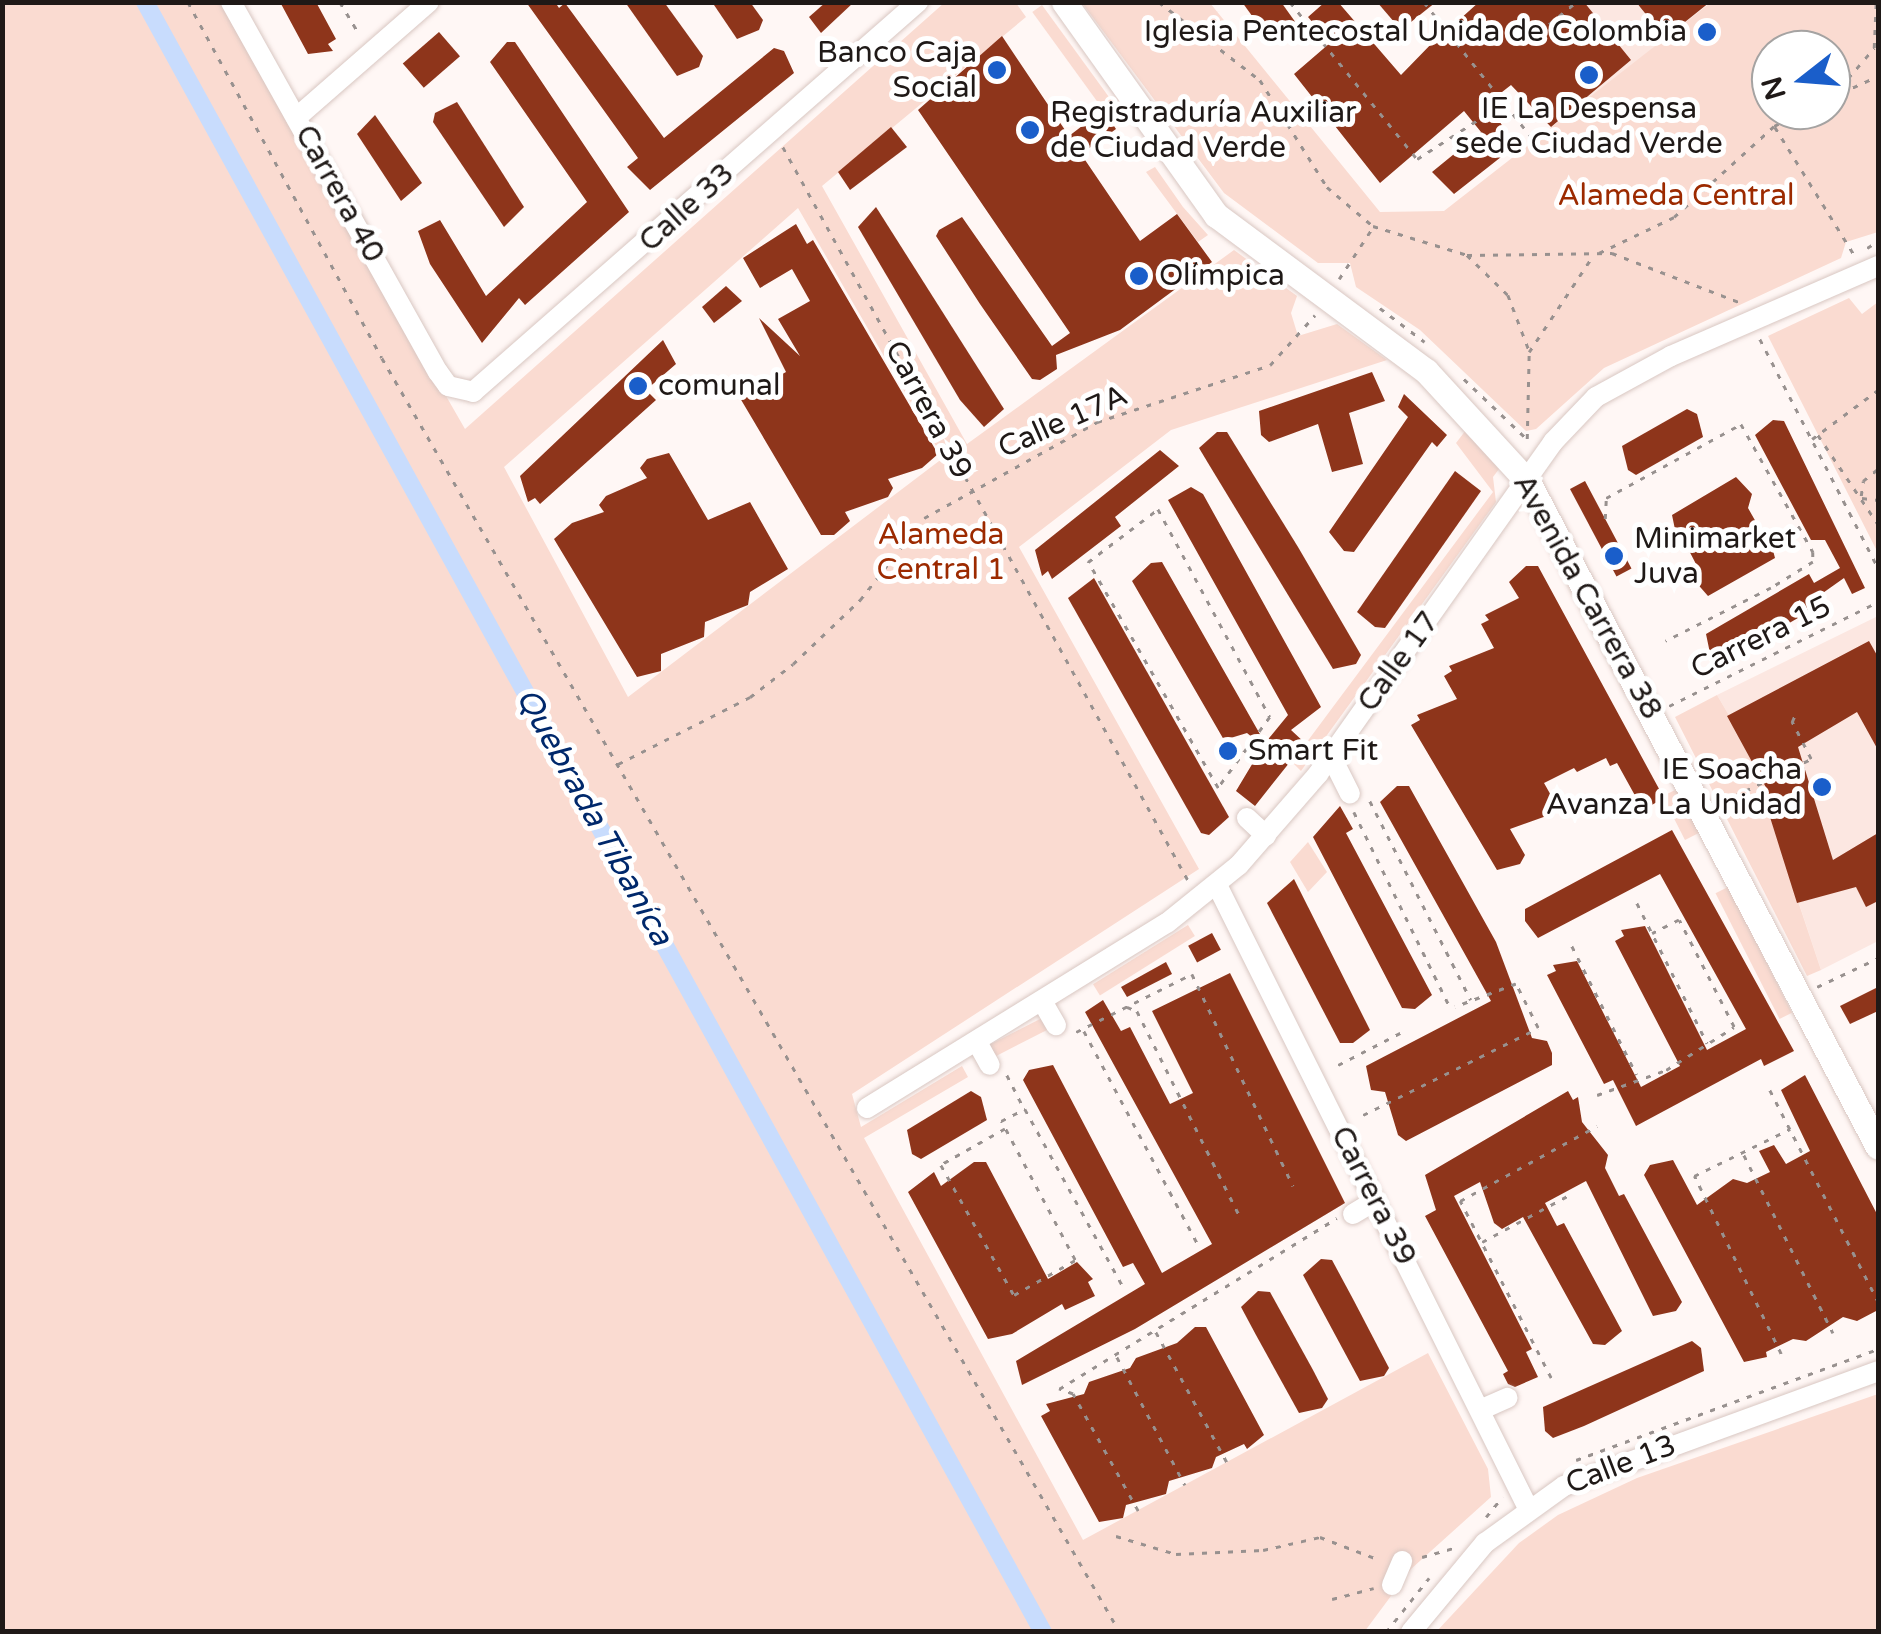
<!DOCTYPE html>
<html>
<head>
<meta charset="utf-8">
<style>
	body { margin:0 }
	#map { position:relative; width:1881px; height:1634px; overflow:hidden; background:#fff7f5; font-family:"Varela Round",sans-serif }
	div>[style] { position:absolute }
	.built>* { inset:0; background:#fce7e1 }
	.green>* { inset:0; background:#fadbd1; transform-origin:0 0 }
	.canal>* { height:18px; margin:-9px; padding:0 9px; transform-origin:9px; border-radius:9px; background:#c8dcfd }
	.building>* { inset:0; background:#8e351b; transform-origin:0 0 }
	.path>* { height:2.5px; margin-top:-1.25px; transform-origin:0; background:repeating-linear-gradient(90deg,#98918f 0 5px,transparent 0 13px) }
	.roads { filter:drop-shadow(0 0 2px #d9c7c2) drop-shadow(0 0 2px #d9c7c2) }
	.minor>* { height:20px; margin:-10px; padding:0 10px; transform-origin:10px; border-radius:10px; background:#fff }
	.major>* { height:25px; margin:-12.5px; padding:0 12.5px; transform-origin:12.5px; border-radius:12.5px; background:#fff }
	.dots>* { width:28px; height:28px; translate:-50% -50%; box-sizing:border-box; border:5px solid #fff; border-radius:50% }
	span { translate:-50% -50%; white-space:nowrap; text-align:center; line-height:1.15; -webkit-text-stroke:10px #fff; paint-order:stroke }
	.poi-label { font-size:30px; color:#1f1917 }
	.right { translate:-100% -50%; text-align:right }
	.left { translate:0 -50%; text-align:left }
	.street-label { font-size:30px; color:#1f1917 }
	.park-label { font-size:30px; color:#9c2a00 }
	.water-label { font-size:32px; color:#00286b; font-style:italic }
	.frame { position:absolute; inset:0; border:5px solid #1f1917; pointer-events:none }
	.north { position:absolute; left:1751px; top:30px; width:100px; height:100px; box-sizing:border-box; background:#fff; border:2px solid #a5a3a2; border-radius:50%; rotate:253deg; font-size:28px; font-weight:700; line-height:40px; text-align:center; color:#1f1917 }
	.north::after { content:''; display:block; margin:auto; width:35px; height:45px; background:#1a5eca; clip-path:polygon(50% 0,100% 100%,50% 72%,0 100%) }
</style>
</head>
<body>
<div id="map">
	<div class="built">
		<i style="clip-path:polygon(1499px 3px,1636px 3px,1665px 38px,1582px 108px)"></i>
		<i style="clip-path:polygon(1878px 616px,1878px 941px,1821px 970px,1763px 795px,1766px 778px,1717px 695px)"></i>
	</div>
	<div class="green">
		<i style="clip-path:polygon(evenodd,3px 3px,220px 3px,465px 429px,944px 3px,1016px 3px,1026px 17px,822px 186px,967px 444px,1234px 250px,1297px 296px,1291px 313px,1298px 336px,1337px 324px,1387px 360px,1171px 430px,1019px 547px,1199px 869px,852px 1094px,861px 1127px,962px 1066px,968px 1077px,864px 1138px,1083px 1540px,1428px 1353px,1488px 1469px,1491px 1497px,1411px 1569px,1365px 1631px,3px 1632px,3px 3px,798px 208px,943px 458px,628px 697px,504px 467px,798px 208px)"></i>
		<i style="clip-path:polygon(evenodd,1082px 3px,1210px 3px,1380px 212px,1444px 211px,1710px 3px,1878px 3px,1878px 232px,1846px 242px,1841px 258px,1604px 368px,1536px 429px,1526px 431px,1420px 330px,1356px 287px,1350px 263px,1318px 263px,1224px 193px,1082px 3px,1831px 50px,1831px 110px,1771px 110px,1771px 50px,1831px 50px)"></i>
		<i style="left:1042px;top:5px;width:120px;height:12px;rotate:54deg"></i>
		<i style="clip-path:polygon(1155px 167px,1183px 207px,1208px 235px,1198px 242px,1146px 172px)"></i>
		<i style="clip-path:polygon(1849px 298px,1862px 314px,1878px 302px,1878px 553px,1768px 336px)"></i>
		<i style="clip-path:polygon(1466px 430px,1499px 469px,1493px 477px,1496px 502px,1301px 771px,1292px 762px,1493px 492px,1456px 443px)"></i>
		<i style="clip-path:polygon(1717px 695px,1766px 778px,1763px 796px,1821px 970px,1807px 976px,1675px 717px)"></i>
		<i style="left:1677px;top:789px;width:49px;height:16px;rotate:63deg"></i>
		<i style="clip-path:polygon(1308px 842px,1327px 872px,1308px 892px,1290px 862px)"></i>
		<i style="left:1728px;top:887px;width:141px;height:14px;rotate:63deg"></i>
		<i style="left:1188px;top:925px;width:13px;height:112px;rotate:58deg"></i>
		<i style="left:1044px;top:1017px;width:13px;height:63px;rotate:63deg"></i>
		<i style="clip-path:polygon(1878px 1394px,1878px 1631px,1437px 1631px,1519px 1543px,1558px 1515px,1637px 1478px)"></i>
	</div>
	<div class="canal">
		<i style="left:145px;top:2px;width:1861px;rotate:61.15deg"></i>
	</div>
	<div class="building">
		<i style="clip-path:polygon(280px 2px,316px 2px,336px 39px,328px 44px,333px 51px,308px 54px)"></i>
		<i style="clip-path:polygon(526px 2px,555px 2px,559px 8px,565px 3px,664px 138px,774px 48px,784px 51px,794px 73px,650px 190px,627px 167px,638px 158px)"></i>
		<i style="clip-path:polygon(625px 2px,664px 2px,703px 56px,699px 67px,677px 76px)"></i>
		<i style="clip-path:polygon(712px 2px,750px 2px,763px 20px,759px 30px,737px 39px)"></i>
		<i style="clip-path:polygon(826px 2px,854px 2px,821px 33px,809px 17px)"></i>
		<i style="clip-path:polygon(1242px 2px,1281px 2px,1296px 23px,1268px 38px)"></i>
		<i style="clip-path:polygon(1325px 2px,1338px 2px,1401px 75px,1436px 39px,1464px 26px,1459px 20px,1479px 2px,1584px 2px,1631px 60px,1551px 127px,1511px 85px,1488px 103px,1515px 146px,1454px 194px,1432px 172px,1481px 132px,1464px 111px,1380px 183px,1294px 74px,1330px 43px,1308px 17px)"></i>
		<i style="clip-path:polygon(1377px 2px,1436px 2px,1401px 30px)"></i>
		<i style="clip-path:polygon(1636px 2px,1710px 2px,1665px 38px)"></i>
		<i style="left:439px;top:32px;width:32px;height:48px;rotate:49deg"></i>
		<i style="clip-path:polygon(1002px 36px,1069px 136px,1103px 110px,1116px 129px,1081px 154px,1140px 241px,1177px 214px,1212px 262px,1120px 330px,1056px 355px,1057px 369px,1040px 380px,1032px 379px,980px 304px,936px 236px,939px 230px,962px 217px,1052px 346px,1070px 333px,918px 110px)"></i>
		<i style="clip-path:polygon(507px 42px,515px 42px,629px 212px,525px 305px,519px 298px,482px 343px,430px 264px,418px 231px,440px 220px,486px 296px,587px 202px,490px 62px)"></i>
		<i style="clip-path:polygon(457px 102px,524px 207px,504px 227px,433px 122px,435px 113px)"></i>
		<i style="clip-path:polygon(375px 115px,422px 183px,401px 201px,357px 134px)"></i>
		<i style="clip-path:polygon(891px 127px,907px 147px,850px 190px,838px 172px)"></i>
		<i style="clip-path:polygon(876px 207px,1004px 409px,984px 427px,960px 400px,858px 227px)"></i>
		<i style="clip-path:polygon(796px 224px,807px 244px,813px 240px,938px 454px,922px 468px,888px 479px,893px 488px,888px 497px,845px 512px,850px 521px,834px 535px,821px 535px,740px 398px,786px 372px,759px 318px,800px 356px,778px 319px,810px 301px,792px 269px,760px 288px,743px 258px)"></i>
		<i style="clip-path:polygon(726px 286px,742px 301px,714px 323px,702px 307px)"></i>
		<i style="clip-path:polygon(663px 340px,676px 364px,646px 390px,656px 400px,540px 504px,535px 498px,528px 502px,520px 476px)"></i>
		<i style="clip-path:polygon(1372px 372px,1385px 401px,1349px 413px,1363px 464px,1332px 472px,1318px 424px,1269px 442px,1261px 435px,1259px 411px)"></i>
		<i style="clip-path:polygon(1404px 394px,1447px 435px,1437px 447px,1432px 442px,1354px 552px,1344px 551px,1329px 532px,1408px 417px,1398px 407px)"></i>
		<i style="clip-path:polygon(1687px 409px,1697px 414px,1703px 437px,1636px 475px,1628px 470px,1622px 446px)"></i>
		<i style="clip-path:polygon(1773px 420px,1784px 421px,1865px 588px,1852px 594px,1844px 578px,1820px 595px,1824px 603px,1720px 663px,1711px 658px,1706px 634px,1809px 574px,1814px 583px,1840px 568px,1825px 540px,1811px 540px,1755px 435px)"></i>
		<i style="clip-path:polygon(1217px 432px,1227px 432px,1298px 547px,1361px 655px,1356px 664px,1333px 669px,1208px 463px,1199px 448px)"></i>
		<i style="clip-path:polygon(1160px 450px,1179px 466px,1115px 517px,1121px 526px,1052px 579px,1048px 571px,1042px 576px,1035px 550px)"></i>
		<i style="clip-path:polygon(669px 453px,708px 520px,750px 502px,788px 569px,750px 592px,748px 605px,705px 622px,704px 637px,661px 654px,661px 671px,637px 677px,554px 539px,572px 523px,604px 512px,599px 505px,606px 496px,647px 478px,640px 468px,647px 459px)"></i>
		<i style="clip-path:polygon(1455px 471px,1481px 491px,1385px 628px,1375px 627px,1357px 612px)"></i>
		<i style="clip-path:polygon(1736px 477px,1752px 494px,1748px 508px,1765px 538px,1769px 535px,1775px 558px,1708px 596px,1694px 580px,1697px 566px,1682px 537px,1677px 539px,1672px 515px)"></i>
		<i style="left:1585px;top:481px;width:99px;height:17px;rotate:62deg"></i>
		<i style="clip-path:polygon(1191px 487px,1203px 494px,1321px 707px,1291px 730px,1305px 743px,1255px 806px,1236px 791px,1263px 746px,1247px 733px,1224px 740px,1132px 581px,1151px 563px,1162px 562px,1265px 743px,1288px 715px,1168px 500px)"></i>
		<i style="clip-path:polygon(1526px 566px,1538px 566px,1664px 798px,1643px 810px,1617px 763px,1610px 766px,1606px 758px,1577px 772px,1574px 768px,1544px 783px,1557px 806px,1552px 814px,1510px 829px,1525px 855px,1520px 864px,1497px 870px,1411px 725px,1420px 720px,1417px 715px,1457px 699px,1444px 676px,1452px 671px,1449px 666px,1494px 648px,1481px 624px,1489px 620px,1485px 615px,1519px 598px,1509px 582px)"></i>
		<i style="clip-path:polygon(1094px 578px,1229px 817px,1209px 835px,1201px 833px,1068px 598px)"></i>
		<i style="clip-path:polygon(1869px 641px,1878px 657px,1878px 750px,1857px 712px,1798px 747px,1833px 860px,1878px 833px,1878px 901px,1866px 907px,1856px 887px,1797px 903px,1763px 795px,1769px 793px,1727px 716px)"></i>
		<i style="clip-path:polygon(1397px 786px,1409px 786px,1496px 942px,1532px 1038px,1547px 1041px,1552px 1053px,1552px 1065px,1406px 1141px,1398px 1135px,1385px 1092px,1371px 1090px,1366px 1066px,1491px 1001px,1380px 802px)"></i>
		<i style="clip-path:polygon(1340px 806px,1353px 829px,1346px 833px,1432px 995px,1415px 1009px,1402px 1008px,1313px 837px)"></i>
		<i style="clip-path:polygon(1672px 830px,1794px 1051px,1764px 1066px,1761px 1059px,1636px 1126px,1613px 1080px,1604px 1084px,1547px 975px,1556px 971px,1553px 965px,1577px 961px,1641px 1087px,1680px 1066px,1615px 941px,1624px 936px,1621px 930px,1645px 926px,1707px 1050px,1746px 1029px,1660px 874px,1538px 938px,1525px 921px,1525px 909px)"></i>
		<i style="clip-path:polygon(1294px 879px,1370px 1030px,1353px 1043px,1340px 1043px,1267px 903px)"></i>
		<i style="left:1212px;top:933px;width:19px;height:27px;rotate:62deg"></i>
		<i style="clip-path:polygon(1166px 962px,1172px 974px,1127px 997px,1121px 987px)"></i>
		<i style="clip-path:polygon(1230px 973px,1345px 1203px,1135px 1329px,1022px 1385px,1016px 1361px,1145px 1284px,1133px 1263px,1123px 1267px,1023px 1080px,1029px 1070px,1053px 1065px,1162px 1273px,1212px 1244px,1085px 1012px,1103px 1000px,1121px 1031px,1130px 1027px,1170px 1104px,1193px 1093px,1152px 1011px)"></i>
		<i style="clip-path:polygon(1878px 987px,1878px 1011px,1850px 1024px,1840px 1006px)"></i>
		<i style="clip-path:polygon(1805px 1075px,1878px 1216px,1878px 1310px,1857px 1321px,1843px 1317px,1806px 1341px,1793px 1339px,1766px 1352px,1767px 1357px,1744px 1362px,1644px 1175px,1650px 1165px,1673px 1160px,1697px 1205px,1733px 1179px,1747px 1183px,1770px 1172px,1759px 1151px,1774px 1145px,1786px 1164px,1810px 1151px,1781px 1090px)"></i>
		<i style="clip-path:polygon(971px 1091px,981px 1097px,987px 1120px,921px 1159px,912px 1154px,907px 1130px)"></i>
		<i style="clip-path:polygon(1568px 1091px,1573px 1100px,1578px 1097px,1582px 1122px,1608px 1155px,1605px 1168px,1619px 1196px,1624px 1194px,1682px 1302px,1676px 1311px,1653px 1316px,1586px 1181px,1545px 1203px,1557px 1226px,1564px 1223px,1622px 1331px,1605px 1345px,1593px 1344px,1523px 1217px,1502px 1229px,1494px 1223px,1480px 1182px,1454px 1196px,1532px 1349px,1526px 1352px,1538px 1377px,1515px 1387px,1508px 1384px,1503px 1374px,1508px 1371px,1425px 1216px,1436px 1210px,1425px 1175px)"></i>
		<i style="clip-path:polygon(974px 1162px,986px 1162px,1048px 1279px,1077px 1262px,1093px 1279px,1088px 1282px,1095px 1296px,1065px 1310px,1062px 1304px,1012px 1334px,988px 1339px,908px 1192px,934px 1172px,941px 1186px)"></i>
		<i style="clip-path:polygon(1321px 1259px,1332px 1260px,1353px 1299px,1389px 1368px,1384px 1376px,1360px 1381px,1318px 1303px,1303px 1275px)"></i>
		<i style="clip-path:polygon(1258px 1291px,1270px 1292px,1313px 1370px,1328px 1399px,1322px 1408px,1299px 1413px,1256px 1335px,1241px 1307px)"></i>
		<i style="clip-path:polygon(1195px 1327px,1206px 1327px,1264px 1435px,1247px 1449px,1244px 1444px,1216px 1457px,1212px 1468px,1169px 1481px,1166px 1494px,1126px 1505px,1123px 1518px,1099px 1522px,1041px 1416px,1050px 1411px,1046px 1404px,1084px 1394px,1089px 1382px,1130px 1368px,1136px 1358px,1177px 1343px)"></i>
		<i style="clip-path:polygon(1692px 1341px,1701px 1348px,1704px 1371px,1584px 1426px,1553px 1438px,1545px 1431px,1543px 1407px)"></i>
	</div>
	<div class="path">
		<i style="left:188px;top:2px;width:405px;rotate:61.4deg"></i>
		<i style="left:382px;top:358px;width:1472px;rotate:59.92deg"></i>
		<i style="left:340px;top:2px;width:37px;rotate:59deg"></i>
		<i style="left:1159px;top:2px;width:128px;rotate:37.7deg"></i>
		<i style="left:1260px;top:80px;width:126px;rotate:57.9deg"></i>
		<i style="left:1327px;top:187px;width:60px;rotate:40.3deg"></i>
		<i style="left:1373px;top:226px;width:98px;rotate:17.1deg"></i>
		<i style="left:1467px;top:255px;width:145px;rotate:-0.8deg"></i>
		<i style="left:1612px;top:253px;width:142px;rotate:21.1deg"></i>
		<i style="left:1290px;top:2px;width:202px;rotate:51deg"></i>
		<i style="left:1417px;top:159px;width:103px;rotate:-32.8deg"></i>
		<i style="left:1424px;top:2px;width:180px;rotate:51.5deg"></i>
		<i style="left:1529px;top:41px;width:61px;rotate:-39.7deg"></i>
		<i style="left:1841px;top:93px;width:41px;rotate:-24.7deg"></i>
		<i style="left:1831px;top:98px;width:66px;rotate:-49.3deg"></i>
		<i style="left:1874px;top:48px;width:46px;rotate:-87.5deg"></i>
		<i style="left:1775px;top:127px;width:152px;rotate:58.2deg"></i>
		<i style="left:783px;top:147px;width:837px;rotate:61.08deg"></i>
		<i style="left:1867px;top:248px;width:13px;rotate:-32deg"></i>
		<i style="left:1599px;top:253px;width:83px;rotate:-25.6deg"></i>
		<i style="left:1674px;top:217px;width:135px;rotate:-42.3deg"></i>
		<i style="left:1774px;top:126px;width:36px;rotate:-27deg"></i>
		<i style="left:1467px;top:255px;width:57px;rotate:44.3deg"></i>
		<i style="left:1508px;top:295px;width:59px;rotate:69.1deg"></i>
		<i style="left:1339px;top:279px;width:62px;rotate:-56.8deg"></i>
		<i style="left:1380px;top:308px;width:56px;rotate:37.1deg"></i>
		<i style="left:1760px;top:339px;width:258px;rotate:62.7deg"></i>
		<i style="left:1464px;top:379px;width:90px;rotate:43.6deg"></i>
		<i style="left:1818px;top:435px;width:107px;rotate:56deg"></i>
		<i style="left:1527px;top:439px;width:87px;rotate:-88.7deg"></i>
		<i style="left:1529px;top:352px;width:114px;rotate:-56.4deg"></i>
		<i style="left:1812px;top:439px;width:82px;rotate:-36.6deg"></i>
		<i style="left:1861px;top:496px;width:15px;rotate:-82deg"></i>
		<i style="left:1863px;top:481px;width:19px;rotate:-39deg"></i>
		<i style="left:1862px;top:498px;width:16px;rotate:7deg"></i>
		<i style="left:1158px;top:509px;width:236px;rotate:61.7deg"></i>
		<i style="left:1270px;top:717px;width:88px;rotate:126.2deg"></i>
		<i style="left:1218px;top:788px;width:261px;rotate:-119.9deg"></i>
		<i style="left:1088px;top:562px;width:88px;rotate:-37.1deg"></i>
		<i style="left:1605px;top:519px;width:21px;rotate:-87deg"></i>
		<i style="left:1606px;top:498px;width:154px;rotate:-28.7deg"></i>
		<i style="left:1741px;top:424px;width:147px;rotate:60.6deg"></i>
		<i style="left:1813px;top:552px;width:10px;rotate:90deg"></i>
		<i style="left:1813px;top:562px;width:49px;rotate:148.2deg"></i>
		<i style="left:1771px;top:588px;width:118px;rotate:153.2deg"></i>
		<i style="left:1669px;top:706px;width:233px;rotate:-26.5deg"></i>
		<i style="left:618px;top:764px;width:148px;rotate:-26.9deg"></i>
		<i style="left:750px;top:697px;width:54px;rotate:-37.5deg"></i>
		<i style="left:793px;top:664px;width:93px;rotate:-43.7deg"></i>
		<i style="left:860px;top:600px;width:104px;rotate:-52deg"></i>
		<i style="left:924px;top:518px;width:198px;rotate:-29deg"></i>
		<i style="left:1097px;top:422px;width:182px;rotate:-18.2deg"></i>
		<i style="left:1270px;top:365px;width:67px;rotate:-48deg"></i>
		<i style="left:1370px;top:801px;width:223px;rotate:63.1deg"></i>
		<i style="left:1722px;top:802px;width:99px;rotate:-25.8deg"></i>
		<i style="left:1811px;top:759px;width:42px;rotate:-117.2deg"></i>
		<i style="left:1792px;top:722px;width:8px;rotate:-67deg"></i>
		<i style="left:1354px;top:812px;width:215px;rotate:63.8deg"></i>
		<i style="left:1637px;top:903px;width:157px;rotate:63.4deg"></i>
		<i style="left:1572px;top:946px;width:144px;rotate:63.3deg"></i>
		<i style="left:1817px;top:987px;width:68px;rotate:-25.4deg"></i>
		<i style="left:1127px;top:1007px;width:11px;rotate:22deg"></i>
		<i style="left:1137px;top:1011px;width:230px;rotate:63.4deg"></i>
		<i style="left:1084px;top:1031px;width:240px;rotate:61.9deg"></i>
		<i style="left:1076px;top:1032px;width:130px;rotate:-26.6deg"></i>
		<i style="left:1192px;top:974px;width:235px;rotate:64.5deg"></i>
		<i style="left:1338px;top:1065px;width:70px;rotate:-27.3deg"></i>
		<i style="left:1007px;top:1075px;width:37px;rotate:63deg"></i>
		<i style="left:1770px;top:1090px;width:237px;rotate:62.9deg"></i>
		<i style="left:1597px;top:1095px;width:73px;rotate:-19.9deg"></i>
		<i style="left:1666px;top:1070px;width:80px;rotate:-32.3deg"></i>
		<i style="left:1734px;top:1027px;width:120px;rotate:-117.2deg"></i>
		<i style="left:1679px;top:920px;width:30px;rotate:153deg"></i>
		<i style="left:1363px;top:1115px;width:195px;rotate:-26.4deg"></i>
		<i style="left:1538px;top:1028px;width:49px;rotate:-116.6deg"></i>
		<i style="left:1516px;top:984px;width:65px;rotate:159.3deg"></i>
		<i style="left:1005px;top:1129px;width:73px;rotate:150.6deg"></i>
		<i style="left:941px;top:1165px;width:149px;rotate:60.7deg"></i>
		<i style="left:1014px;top:1295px;width:70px;rotate:-29.8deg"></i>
		<i style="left:1075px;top:1260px;width:157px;rotate:-118deg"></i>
		<i style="left:1001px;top:1121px;width:27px;rotate:-27deg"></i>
		<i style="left:1025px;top:1109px;width:201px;rotate:61.1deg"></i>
		<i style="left:1744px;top:1155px;width:199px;rotate:63.4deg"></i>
		<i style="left:1482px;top:1242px;width:103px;rotate:-28.3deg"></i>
		<i style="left:1156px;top:1332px;width:148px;rotate:61.4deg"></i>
		<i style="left:1781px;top:1354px;width:198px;rotate:-116deg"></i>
		<i style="left:1694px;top:1176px;width:107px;rotate:-26.1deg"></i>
		<i style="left:1117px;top:1357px;width:145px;rotate:62deg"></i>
		<i style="left:1551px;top:1378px;width:199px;rotate:-117.2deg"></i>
		<i style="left:1460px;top:1201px;width:156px;rotate:-28.7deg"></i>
		<i style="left:1576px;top:1460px;width:322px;rotate:-20.2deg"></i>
		<i style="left:1138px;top:1511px;width:134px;rotate:-119.1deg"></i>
		<i style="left:1073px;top:1394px;width:15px;rotate:-160deg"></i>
		<i style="left:1059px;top:1389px;width:326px;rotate:-31.6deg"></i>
		<i style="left:1486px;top:1517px;width:26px;rotate:-51deg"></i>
		<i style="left:1116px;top:1536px;width:63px;rotate:16.7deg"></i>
		<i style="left:1176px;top:1554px;width:87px;rotate:-2.6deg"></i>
		<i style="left:1263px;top:1550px;width:58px;rotate:-12.8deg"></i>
		<i style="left:1320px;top:1537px;width:64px;rotate:21deg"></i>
		<i style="left:1422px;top:1557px;width:36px;rotate:-16deg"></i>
		<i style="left:1332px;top:1599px;width:43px;rotate:-14.7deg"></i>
		<i style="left:1386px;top:1632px;width:69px;rotate:-51.5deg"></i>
	</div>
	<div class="roads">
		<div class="minor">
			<i style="left:231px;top:2px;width:424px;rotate:60.8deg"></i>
			<i style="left:438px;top:372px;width:17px;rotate:54deg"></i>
			<i style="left:448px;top:386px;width:26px;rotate:13deg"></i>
			<i style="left:473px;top:392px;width:592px;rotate:-41.23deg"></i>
			<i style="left:296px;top:118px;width:176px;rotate:-41.1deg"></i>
			<i style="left:1331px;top:756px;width:42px;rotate:63.4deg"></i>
			<i style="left:1247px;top:818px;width:26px;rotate:43deg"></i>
			<i style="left:1217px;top:885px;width:696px;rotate:63.47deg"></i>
			<i style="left:1042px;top:1001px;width:28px;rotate:60deg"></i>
			<i style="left:977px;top:1042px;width:26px;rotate:61deg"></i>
			<i style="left:867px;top:1108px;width:352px;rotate:-31.7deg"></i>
			<i style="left:1167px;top:923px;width:92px;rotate:-38.9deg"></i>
			<i style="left:1239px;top:865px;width:121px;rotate:-49deg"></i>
			<i style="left:1318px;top:774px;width:407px;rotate:-54.7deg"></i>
			<i style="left:1553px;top:442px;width:62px;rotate:-46.3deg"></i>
			<i style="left:1596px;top:397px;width:85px;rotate:-28.7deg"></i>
			<i style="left:1671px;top:356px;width:226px;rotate:-23.5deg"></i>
			<i style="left:1353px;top:1214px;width:26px;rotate:-31deg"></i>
			<i style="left:1480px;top:1410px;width:30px;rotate:-24deg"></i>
			<i style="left:1392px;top:1585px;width:26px;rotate:-67deg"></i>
			<i style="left:1411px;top:1632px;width:116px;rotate:-50.3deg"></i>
			<i style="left:1485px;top:1543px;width:97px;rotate:-35.8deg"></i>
			<i style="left:1564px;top:1486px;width:334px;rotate:-20.1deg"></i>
		</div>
		<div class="major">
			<i style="left:1064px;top:2px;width:262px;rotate:54.5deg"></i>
			<i style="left:1216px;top:215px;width:262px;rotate:36.6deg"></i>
			<i style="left:1426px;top:371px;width:151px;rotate:47.4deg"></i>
			<i style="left:1528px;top:482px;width:751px;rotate:62.24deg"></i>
		</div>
	</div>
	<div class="dots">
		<i style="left:1707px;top:32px;background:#1a5eca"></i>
		<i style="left:997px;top:70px;background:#1a5eca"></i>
		<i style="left:1589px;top:75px;background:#1a5eca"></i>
		<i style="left:1030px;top:130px;background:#1a5eca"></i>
		<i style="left:1139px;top:276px;background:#1a5eca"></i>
		<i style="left:638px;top:386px;background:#1a5eca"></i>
		<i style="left:1614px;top:556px;background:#1a5eca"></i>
		<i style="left:1228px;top:751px;background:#1a5eca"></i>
		<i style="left:1822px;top:787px;background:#1a5eca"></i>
	</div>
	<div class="poi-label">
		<span class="right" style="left:1687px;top:32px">Iglesia Pentecostal Unida de Colombia</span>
		<span class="right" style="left:977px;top:70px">Banco Caja<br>Social</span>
		<span style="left:1589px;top:126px">IE La Despensa<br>sede Ciudad Verde</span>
		<span class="left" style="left:1050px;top:130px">Registraduría Auxiliar<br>de Ciudad Verde</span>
		<span class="left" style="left:1159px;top:276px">Olímpica</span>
		<span class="left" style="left:658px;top:386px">comunal</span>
		<span class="left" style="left:1634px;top:556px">Minimarket<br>Juva</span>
		<span class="left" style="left:1248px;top:751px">Smart Fit</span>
		<span class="right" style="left:1802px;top:787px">IE Soacha<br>Avanza La Unidad</span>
	</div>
	<div class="street-label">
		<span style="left:339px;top:194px;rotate:61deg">Carrera 40</span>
		<span style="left:687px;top:208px;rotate:-42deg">Calle 33</span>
		<span style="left:928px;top:410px;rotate:62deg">Carrera 39</span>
		<span style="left:1063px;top:422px;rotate:-24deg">Calle 17A</span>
		<span style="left:1587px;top:597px;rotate:61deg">Avenida Carrera 38</span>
		<span style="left:1761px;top:638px;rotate:-26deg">Carrera 15</span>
		<span style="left:1399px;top:662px;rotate:-54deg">Calle 17</span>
		<span style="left:1373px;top:1196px;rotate:63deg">Carrera 39</span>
		<span style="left:1621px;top:1465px;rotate:-21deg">Calle 13</span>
	</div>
	<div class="park-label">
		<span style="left:1676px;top:196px">Alameda Central</span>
		<span style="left:941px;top:552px">Alameda<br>Central 1</span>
	</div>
	<div class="water-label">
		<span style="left:594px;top:817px;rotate:61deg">Quebrada Tibaníca</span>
	</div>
	<div class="frame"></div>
	<div class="north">N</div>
</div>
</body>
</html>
